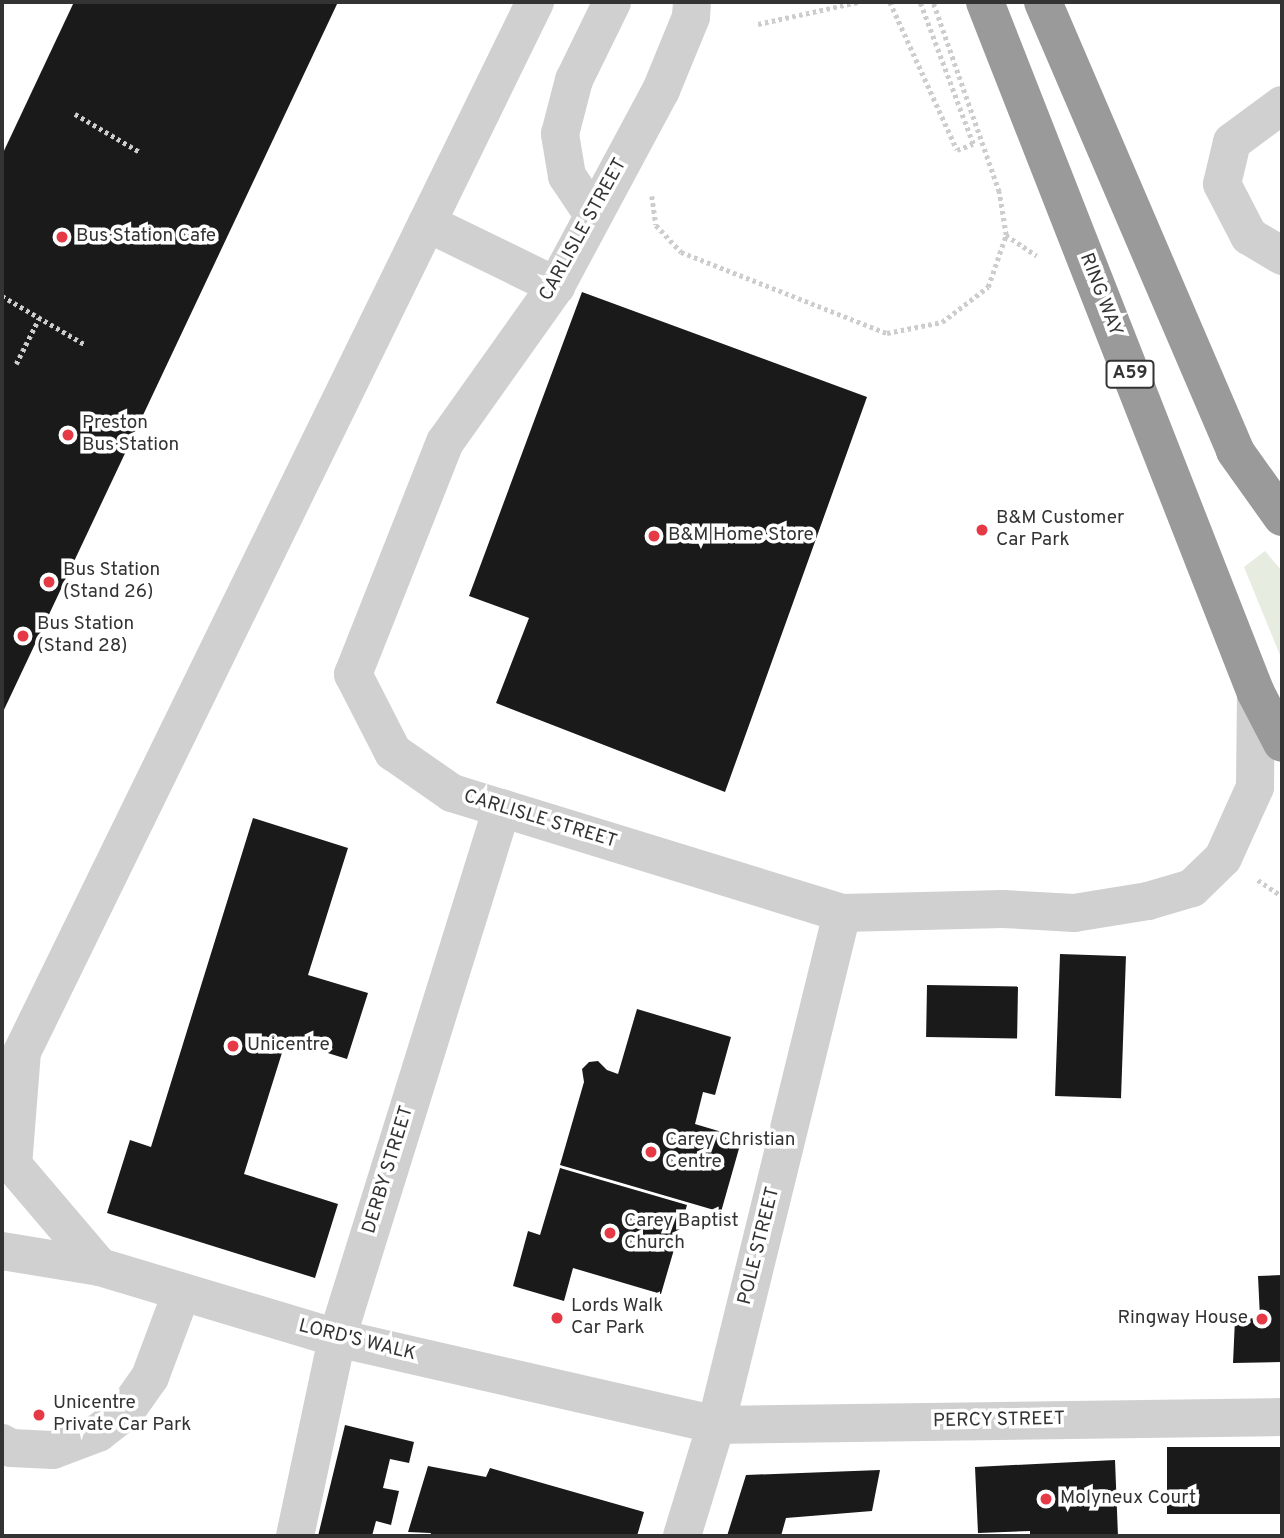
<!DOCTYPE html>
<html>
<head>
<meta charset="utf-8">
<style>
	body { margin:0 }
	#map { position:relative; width:1284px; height:1538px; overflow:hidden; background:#fff; font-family:Overpass,sans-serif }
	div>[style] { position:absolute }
	.green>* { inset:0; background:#e6ecdf }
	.building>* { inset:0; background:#1a1a1a; transform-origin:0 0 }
	.path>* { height:4.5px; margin-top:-2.25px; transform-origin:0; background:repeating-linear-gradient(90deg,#cdcdcd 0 3.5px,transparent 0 7px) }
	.minor>* { height:38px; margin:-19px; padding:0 19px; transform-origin:19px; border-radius:19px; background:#d0d0d0 }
	.highway>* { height:38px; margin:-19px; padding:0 19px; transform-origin:19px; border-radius:19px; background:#9a9a9a }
	.dots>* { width:19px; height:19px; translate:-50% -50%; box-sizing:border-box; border:4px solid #fff; border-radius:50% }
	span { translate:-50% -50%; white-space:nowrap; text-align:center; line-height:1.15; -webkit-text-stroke:7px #fff; paint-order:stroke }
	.shield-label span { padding:2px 5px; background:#fff; border:2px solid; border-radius:5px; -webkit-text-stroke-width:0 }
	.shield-label { font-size:18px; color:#333; font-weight:700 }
	.street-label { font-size:19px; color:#333 }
	.poi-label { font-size:19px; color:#333 }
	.left { translate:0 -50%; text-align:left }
	.right { translate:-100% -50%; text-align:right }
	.frame { position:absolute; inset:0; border:4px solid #333; pointer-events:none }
</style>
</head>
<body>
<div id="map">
	<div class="green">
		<i style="clip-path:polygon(1265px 551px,1282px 571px,1282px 660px,1244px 567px)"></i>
	</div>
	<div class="building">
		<i style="clip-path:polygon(74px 2px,338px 2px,2px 714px,2px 155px)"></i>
		<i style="clip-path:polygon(582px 292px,867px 397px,725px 792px,496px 703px,529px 618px,469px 596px)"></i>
		<i style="clip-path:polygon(253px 818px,348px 848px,308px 975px,368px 993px,347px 1059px,286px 1040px,244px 1174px,338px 1204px,315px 1278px,107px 1213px,130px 1140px,151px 1147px)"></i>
		<i style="left:1060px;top:954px;width:66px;height:142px;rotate:2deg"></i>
		<i style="left:927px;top:985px;width:91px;height:52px;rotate:1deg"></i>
		<i style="clip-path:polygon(637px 1009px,731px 1037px,715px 1095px,703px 1092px,695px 1124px,742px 1138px,721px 1212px,560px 1165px,584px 1082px,582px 1069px,589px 1062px,598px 1061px,607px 1070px,618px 1074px)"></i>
		<i style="clip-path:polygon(560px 1168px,687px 1205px,661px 1294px,573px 1268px,564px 1301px,513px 1286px,528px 1231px,540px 1235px)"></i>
		<i style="clip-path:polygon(1282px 1275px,1282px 1362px,1233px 1363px,1235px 1319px,1260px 1318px,1258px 1276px)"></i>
		<i style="clip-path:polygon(345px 1425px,414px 1442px,409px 1463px,390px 1459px,383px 1488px,399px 1491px,391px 1525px,376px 1521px,372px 1536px,318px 1536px)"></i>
		<i style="left:1282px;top:1447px;width:67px;height:115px;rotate:90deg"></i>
		<i style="clip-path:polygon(1115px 1460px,1118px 1536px,1030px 1536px,1030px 1531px,978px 1533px,975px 1467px)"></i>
		<i style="clip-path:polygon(428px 1466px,486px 1477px,490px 1468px,644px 1512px,637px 1536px,430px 1536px,431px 1533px,408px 1532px)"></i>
		<i style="clip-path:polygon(880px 1470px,872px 1511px,786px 1518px,781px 1536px,727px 1536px,746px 1475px)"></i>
	</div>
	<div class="path">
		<i style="left:890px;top:2px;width:162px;rotate:65.6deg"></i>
		<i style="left:957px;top:150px;width:17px;rotate:-21deg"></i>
		<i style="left:973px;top:144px;width:152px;rotate:-110.5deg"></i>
		<i style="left:758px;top:24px;width:102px;rotate:-12.4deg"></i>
		<i style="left:75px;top:114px;width:75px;rotate:30.3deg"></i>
		<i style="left:652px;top:196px;width:29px;rotate:82deg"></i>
		<i style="left:656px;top:225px;width:37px;rotate:47deg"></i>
		<i style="left:681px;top:252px;width:221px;rotate:21.5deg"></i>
		<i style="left:887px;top:333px;width:56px;rotate:-11.3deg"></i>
		<i style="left:942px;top:322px;width:58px;rotate:-37.3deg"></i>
		<i style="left:988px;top:287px;width:55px;rotate:-70.9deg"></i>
		<i style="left:1006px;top:235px;width:44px;rotate:-99.2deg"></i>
		<i style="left:999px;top:192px;width:201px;rotate:-109.2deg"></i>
		<i style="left:1006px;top:235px;width:37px;rotate:34deg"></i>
		<i style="left:2px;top:296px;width:95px;rotate:30.3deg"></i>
		<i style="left:16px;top:364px;width:51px;rotate:-63.4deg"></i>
		<i style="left:1258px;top:880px;width:29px;rotate:34deg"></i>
	</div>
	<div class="minor">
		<i style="left:692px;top:2px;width:15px;rotate:94deg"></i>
		<i style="left:691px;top:17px;width:79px;rotate:112.3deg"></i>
		<i style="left:661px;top:90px;width:222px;rotate:118.2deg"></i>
		<i style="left:556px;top:286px;width:191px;rotate:125.4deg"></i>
		<i style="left:445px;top:442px;width:250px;rotate:111.6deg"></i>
		<i style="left:353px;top:674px;width:88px;rotate:62.9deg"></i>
		<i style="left:393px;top:752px;width:72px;rotate:34.8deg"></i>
		<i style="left:452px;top:793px;width:408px;rotate:17.1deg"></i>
		<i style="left:842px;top:913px;width:161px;rotate:-1.4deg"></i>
		<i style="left:1003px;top:909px;width:71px;rotate:3.2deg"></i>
		<i style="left:1074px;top:913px;width:75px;rotate:-9.2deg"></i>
		<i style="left:1148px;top:901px;width:46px;rotate:-16.5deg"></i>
		<i style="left:1192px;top:888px;width:43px;rotate:-44.1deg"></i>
		<i style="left:1223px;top:858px;width:78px;rotate:-65.7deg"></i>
		<i style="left:1255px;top:787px;width:94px;rotate:-89.4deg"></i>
		<i style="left:1282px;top:105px;width:62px;rotate:143.5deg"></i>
		<i style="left:1232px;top:142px;width:43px;rotate:103.4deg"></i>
		<i style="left:1222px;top:184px;width:59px;rotate:62.6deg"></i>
		<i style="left:1249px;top:236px;width:39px;rotate:31deg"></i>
		<i style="left:593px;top:215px;width:47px;rotate:-123.7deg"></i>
		<i style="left:567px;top:176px;width:43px;rotate:-99.5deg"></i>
		<i style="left:560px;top:134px;width:56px;rotate:-75.5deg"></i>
		<i style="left:574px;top:80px;width:87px;rotate:-64deg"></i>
		<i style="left:427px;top:223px;width:144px;rotate:26deg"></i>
		<i style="left:2px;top:1152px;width:151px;rotate:49.6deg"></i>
		<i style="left:13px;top:1166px;width:114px;rotate:-85.5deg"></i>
		<i style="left:22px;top:1052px;width:1169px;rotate:-63.96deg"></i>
		<i style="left:2px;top:1251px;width:99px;rotate:9.3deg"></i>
		<i style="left:100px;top:1267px;width:247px;rotate:16.7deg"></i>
		<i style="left:337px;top:1338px;width:389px;rotate:12.9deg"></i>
		<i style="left:716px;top:1425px;width:566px;rotate:-0.81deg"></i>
		<i style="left:2px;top:1443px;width:10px;rotate:29deg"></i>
		<i style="left:11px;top:1448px;width:42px;rotate:2.7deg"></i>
		<i style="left:53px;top:1450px;width:48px;rotate:-20.7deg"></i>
		<i style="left:98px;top:1433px;width:36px;rotate:-38deg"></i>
		<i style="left:126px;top:1411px;width:42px;rotate:-54.8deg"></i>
		<i style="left:150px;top:1377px;width:89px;rotate:-69.5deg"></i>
		<i style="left:295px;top:1536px;width:202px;rotate:-78deg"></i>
		<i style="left:337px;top:1338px;width:555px;rotate:-72.71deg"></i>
		<i style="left:682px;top:1536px;width:116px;rotate:-73deg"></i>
		<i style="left:716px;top:1425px;width:527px;rotate:-76.17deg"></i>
	</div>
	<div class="highway">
		<i style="left:985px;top:2px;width:742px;rotate:68.59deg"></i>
		<i style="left:1256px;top:693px;width:56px;rotate:62.5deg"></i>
		<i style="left:1043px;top:2px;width:488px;rotate:66.8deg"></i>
		<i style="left:1235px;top:451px;width:81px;rotate:54.5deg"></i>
	</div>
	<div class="dots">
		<i style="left:62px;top:237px;background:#e63946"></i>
		<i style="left:68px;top:435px;background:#e63946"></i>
		<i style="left:982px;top:530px;background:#e63946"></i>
		<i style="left:654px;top:536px;background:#e63946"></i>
		<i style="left:49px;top:582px;background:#e63946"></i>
		<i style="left:23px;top:636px;background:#e63946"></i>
		<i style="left:233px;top:1046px;background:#e63946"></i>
		<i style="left:651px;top:1152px;background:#e63946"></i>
		<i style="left:610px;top:1233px;background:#e63946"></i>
		<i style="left:557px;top:1318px;background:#e63946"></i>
		<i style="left:1262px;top:1319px;background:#e63946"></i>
		<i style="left:39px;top:1415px;background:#e63946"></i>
		<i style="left:1046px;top:1499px;background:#e63946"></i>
	</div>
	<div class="shield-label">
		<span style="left:1130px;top:374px">A59</span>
	</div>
	<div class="street-label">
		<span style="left:584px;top:230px;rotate:-61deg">CARLISLE STREET</span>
		<span style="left:1100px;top:295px;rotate:69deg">RING WAY</span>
		<span style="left:540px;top:820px;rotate:17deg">CARLISLE STREET</span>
		<span style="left:389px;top:1170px;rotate:-73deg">DERBY STREET</span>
		<span style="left:760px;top:1246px;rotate:-76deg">POLE STREET</span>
		<span style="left:357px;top:1341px;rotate:14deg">LORD'S WALK</span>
		<span style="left:999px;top:1421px;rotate:-1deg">PERCY STREET</span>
	</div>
	<div class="poi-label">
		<span class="left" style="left:76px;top:237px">Bus Station Cafe</span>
		<span class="left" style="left:82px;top:435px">Preston<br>Bus Station</span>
		<span class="left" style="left:996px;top:530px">B&amp;M Customer<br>Car Park</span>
		<span class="left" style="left:668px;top:536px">B&amp;M Home Store</span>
		<span class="left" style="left:63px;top:582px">Bus Station<br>(Stand 26)</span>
		<span class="left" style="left:37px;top:636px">Bus Station<br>(Stand 28)</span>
		<span class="left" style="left:247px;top:1046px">Unicentre</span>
		<span class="left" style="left:665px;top:1152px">Carey Christian<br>Centre</span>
		<span class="left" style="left:624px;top:1233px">Carey Baptist<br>Church</span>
		<span class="left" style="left:571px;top:1318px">Lords Walk<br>Car Park</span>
		<span class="right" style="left:1248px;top:1319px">Ringway House</span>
		<span class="left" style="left:53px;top:1415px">Unicentre<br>Private Car Park</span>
		<span class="left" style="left:1060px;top:1499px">Molyneux Court</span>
	</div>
	<div class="frame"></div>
</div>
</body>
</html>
